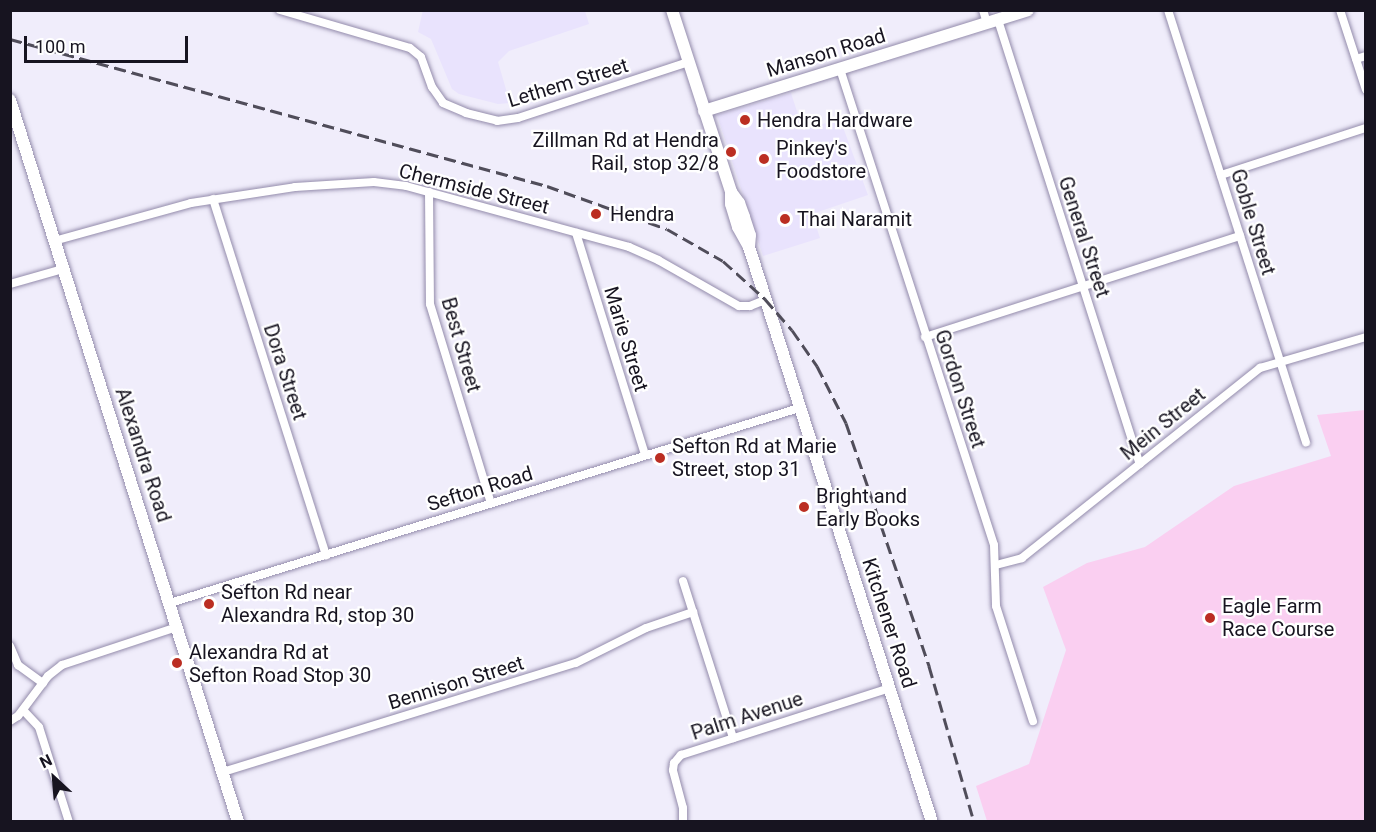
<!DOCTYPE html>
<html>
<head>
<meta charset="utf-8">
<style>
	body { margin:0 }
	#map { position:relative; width:1376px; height:832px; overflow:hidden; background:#f0edfb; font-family:Roboto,sans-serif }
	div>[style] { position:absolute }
	.built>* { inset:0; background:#e9e3fd }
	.green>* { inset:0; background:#facff1 }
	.roads { filter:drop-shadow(0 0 2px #938bab) drop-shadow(0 0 2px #938bab) }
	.street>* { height:8px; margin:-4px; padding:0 4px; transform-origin:4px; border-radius:4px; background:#fff }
	.secondary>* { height:12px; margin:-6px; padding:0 6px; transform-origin:6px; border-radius:6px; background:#fff }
	.rail>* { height:3px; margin-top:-1.5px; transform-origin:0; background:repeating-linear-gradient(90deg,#504d5a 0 12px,transparent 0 18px) }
	.dots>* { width:16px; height:16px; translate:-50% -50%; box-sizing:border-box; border:3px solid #fff; border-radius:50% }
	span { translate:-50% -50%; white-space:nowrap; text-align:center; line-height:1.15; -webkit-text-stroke:4.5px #fff; paint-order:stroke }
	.street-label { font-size:20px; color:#171420 }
	.poi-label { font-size:20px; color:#171420 }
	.left { translate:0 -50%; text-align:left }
	.right { translate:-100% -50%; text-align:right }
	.frame { position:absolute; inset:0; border:12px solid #171420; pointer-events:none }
	.north { position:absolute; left:24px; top:748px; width:60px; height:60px; -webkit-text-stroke:4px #fff; paint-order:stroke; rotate:334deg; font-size:16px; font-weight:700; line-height:24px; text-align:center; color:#171420 }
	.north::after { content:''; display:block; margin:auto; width:21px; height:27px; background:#171420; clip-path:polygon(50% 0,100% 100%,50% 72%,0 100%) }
	.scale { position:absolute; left:24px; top:36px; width:164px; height:27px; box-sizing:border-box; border:3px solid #171420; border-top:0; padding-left:8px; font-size:18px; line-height:21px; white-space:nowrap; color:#171420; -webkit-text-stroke:4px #fff; paint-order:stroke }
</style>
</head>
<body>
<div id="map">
	<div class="built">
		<i style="clip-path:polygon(423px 10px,585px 11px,589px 24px,509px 51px,498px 62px,510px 103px,498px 104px,459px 94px,452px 89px,431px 39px,418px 32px)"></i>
		<i style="clip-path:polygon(791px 93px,803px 130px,840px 119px,868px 195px,812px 214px,820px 238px,763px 256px,717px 115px)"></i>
	</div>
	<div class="green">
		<i style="clip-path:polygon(1365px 410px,1365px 821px,987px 821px,976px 786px,1029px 764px,1066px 650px,1043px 587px,1087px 563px,1145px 547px,1234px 486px,1331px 456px,1317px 415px)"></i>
	</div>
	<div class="roads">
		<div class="street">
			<i style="left:280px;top:10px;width:135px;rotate:16.3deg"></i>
			<i style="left:410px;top:48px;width:14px;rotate:39deg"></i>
			<i style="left:421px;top:57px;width:32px;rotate:70deg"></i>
			<i style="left:432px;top:87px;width:19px;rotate:55deg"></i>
			<i style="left:443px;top:103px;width:25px;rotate:23deg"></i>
			<i style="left:466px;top:113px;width:32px;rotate:14deg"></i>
			<i style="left:497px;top:121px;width:21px;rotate:-8deg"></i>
			<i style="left:518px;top:118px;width:179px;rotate:-18.2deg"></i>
			<i style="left:983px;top:10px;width:14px;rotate:73deg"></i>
			<i style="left:1168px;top:10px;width:454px;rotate:72.3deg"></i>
			<i style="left:1340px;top:10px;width:84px;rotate:72deg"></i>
			<i style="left:998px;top:20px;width:466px;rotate:72.3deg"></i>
			<i style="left:1356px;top:59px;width:10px;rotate:-17deg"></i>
			<i style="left:840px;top:69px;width:500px;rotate:72.07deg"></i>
			<i style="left:994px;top:545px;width:61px;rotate:88.1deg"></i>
			<i style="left:996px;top:606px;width:121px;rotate:72.2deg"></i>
			<i style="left:1221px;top:175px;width:152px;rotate:-18deg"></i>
			<i style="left:429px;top:192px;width:112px;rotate:89.5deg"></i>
			<i style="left:430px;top:304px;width:208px;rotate:73deg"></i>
			<i style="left:213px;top:199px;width:374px;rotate:72.4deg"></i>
			<i style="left:576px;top:233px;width:232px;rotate:72.7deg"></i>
			<i style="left:54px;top:241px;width:142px;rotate:-15.5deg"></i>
			<i style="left:191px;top:203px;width:105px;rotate:-8.7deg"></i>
			<i style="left:295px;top:187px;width:79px;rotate:-3.6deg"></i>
			<i style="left:374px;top:182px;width:32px;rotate:7deg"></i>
			<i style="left:406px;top:186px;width:231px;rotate:15.3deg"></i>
			<i style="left:629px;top:247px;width:32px;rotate:24deg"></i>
			<i style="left:658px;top:260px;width:93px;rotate:29.6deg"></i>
			<i style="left:739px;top:306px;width:11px"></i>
			<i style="left:750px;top:306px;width:16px;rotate:-22deg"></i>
			<i style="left:10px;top:284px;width:55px;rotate:-15.8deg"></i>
			<i style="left:925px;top:337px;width:331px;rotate:-17.8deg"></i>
			<i style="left:996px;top:565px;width:27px;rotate:-15deg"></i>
			<i style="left:1022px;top:558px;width:305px;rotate:-38.6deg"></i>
			<i style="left:1260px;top:368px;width:110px;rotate:-16.3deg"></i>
			<i style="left:683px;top:581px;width:165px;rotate:72.3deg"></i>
			<i style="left:170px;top:603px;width:659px;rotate:-17.22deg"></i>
			<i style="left:10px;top:646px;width:21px;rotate:67deg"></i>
			<i style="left:18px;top:665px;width:31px;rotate:36deg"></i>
			<i style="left:24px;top:711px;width:22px;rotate:47deg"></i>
			<i style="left:39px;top:727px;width:100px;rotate:72.5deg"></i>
			<i style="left:10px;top:721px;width:9px;rotate:-32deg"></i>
			<i style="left:18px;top:716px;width:50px;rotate:-53.1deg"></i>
			<i style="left:48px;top:676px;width:18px;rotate:-38deg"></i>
			<i style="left:62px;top:665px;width:121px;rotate:-18.3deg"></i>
			<i style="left:223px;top:772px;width:369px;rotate:-17.2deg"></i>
			<i style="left:576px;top:663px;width:78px;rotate:-26.6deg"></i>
			<i style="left:646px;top:628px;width:50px;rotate:-18.8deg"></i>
			<i style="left:683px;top:822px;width:14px;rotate:-90deg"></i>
			<i style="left:683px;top:808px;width:39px;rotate:-105deg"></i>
			<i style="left:673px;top:770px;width:7px;rotate:-82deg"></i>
			<i style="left:674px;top:763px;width:11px;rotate:-49deg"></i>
			<i style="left:681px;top:755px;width:219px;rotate:-17.8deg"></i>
		</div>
		<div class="secondary">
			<i style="left:672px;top:10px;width:191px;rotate:72deg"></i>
			<i style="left:731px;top:192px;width:14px;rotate:54deg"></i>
			<i style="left:739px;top:203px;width:15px;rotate:70deg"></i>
			<i style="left:744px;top:217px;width:19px;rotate:72deg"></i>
			<i style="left:750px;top:235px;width:12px;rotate:95deg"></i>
			<i style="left:10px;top:100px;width:757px;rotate:72.47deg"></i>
			<i style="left:704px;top:111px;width:339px;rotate:-17.3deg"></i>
			<i style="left:731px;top:192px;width:12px;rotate:90deg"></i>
			<i style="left:731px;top:204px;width:24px;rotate:73deg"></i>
			<i style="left:738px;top:227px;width:23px;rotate:61deg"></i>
			<i style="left:749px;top:247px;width:603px;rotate:72.35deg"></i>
		</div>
	</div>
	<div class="rail">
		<i style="left:10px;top:39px;width:557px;rotate:15.31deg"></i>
		<i style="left:547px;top:186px;width:127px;rotate:19.7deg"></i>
		<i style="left:667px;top:229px;width:64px;rotate:29.7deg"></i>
		<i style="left:723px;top:261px;width:57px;rotate:42.1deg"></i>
		<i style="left:765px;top:299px;width:41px;rotate:48.9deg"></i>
		<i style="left:792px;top:330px;width:44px;rotate:55.2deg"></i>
		<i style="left:817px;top:366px;width:64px;rotate:63deg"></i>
		<i style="left:846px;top:423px;width:257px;rotate:71.1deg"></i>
		<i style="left:929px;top:666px;width:162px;rotate:73.9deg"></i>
	</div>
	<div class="dots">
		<i style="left:745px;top:120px;background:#bb2e22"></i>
		<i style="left:731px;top:152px;background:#bb2e22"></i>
		<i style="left:764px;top:159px;background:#bb2e22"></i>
		<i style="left:596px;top:214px;background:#bb2e22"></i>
		<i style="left:785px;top:219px;background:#bb2e22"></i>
		<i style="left:660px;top:458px;background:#bb2e22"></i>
		<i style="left:804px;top:507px;background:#bb2e22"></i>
		<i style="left:209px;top:604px;background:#bb2e22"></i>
		<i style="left:1210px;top:618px;background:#bb2e22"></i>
		<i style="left:177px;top:663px;background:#bb2e22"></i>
	</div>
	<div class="street-label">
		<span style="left:826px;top:53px;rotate:-17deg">Manson Road</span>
		<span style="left:568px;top:83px;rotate:-17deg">Lethem Street</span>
		<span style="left:474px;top:189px;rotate:14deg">Chermside Street</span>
		<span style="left:1253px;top:222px;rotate:73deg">Goble Street</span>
		<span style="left:1084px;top:237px;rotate:72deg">General Street</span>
		<span style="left:626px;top:339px;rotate:73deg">Marie Street</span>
		<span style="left:461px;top:345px;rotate:74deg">Best Street</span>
		<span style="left:285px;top:372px;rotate:72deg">Dora Street</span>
		<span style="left:960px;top:389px;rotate:72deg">Gordon Street</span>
		<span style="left:1163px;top:424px;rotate:-39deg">Mein Street</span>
		<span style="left:143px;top:455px;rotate:72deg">Alexandra Road</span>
		<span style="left:480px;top:489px;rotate:-17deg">Sefton Road</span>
		<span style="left:889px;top:623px;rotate:72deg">Kitchener Road</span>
		<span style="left:456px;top:683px;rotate:-17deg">Bennison Street</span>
		<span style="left:747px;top:716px;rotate:-18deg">Palm Avenue</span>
	</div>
	<div class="poi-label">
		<span class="left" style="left:757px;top:120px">Hendra Hardware</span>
		<span class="right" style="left:719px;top:152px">Zillman Rd at Hendra<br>Rail, stop 32/8</span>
		<span class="left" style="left:776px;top:160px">Pinkey's<br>Foodstore</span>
		<span class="left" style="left:610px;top:214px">Hendra</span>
		<span class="left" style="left:797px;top:219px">Thai Naramit</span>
		<span class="left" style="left:672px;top:458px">Sefton Rd at Marie<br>Street, stop 31</span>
		<span class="left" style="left:816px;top:508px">Bright and<br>Early Books</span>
		<span class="left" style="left:221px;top:604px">Sefton Rd near<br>Alexandra Rd, stop 30</span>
		<span class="left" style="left:1222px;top:618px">Eagle Farm<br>Race Course</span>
		<span class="left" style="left:189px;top:664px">Alexandra Rd at<br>Sefton Road Stop 30</span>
	</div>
	<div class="frame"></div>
	<div class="north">N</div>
	<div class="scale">100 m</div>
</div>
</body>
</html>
